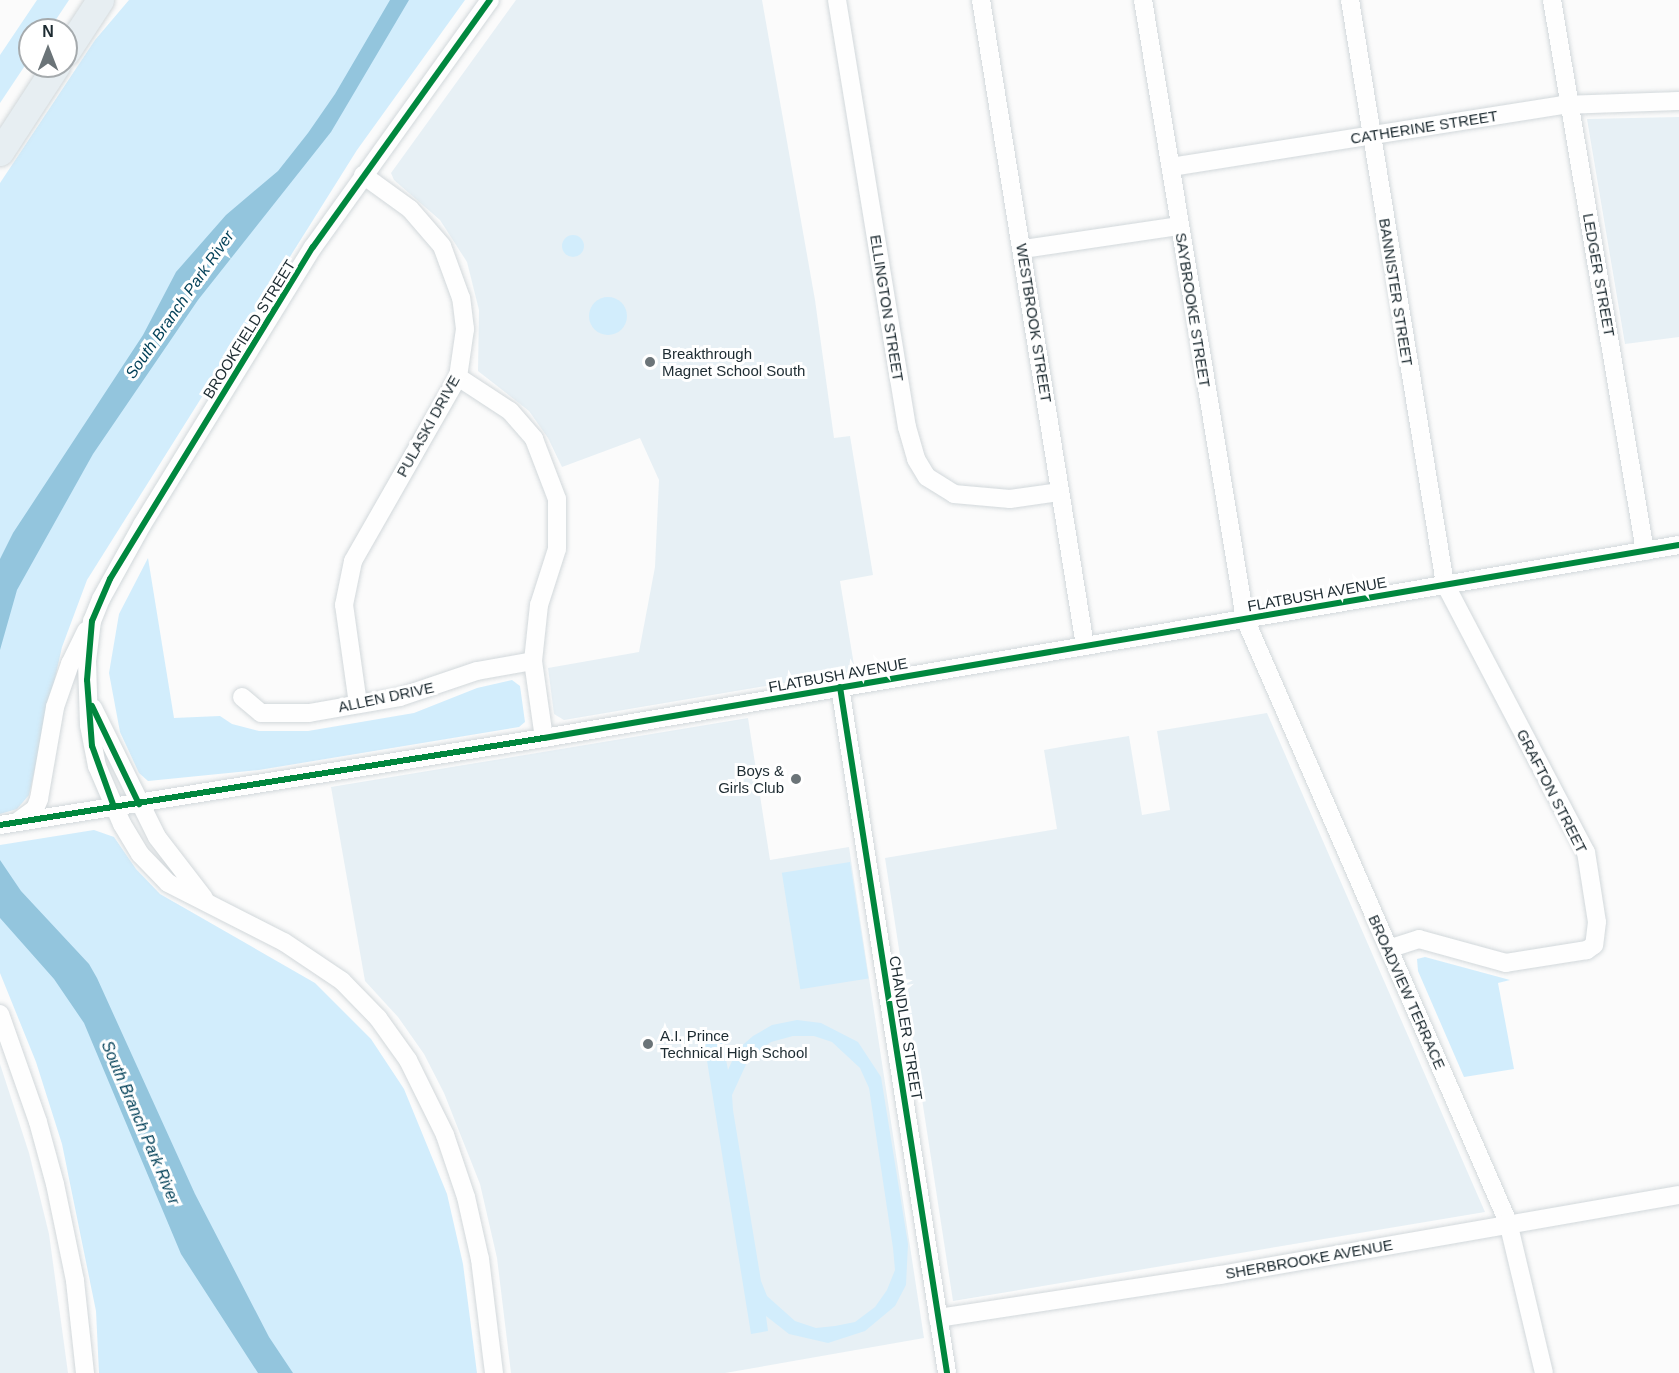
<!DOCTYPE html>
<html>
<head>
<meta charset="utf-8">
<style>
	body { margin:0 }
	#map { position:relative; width:1679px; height:1373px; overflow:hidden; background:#fbfbfb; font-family:Helvetica,sans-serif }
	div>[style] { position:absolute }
	.built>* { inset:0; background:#e7f0f5 }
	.green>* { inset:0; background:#d2edfc; transform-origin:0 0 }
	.round { border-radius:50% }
	.water>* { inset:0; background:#93c5dd }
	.roads { filter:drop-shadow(0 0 2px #d2d8db) drop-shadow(0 0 2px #d2d8db) }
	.minor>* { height:18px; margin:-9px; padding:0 9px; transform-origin:9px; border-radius:9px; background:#fefefe }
	.highway>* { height:27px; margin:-13.5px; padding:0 13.5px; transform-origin:13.5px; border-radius:13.5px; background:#e7eef2 }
	.cycleway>* { height:6px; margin:-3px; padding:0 3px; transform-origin:3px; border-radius:3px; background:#00873e }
	.dots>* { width:16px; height:16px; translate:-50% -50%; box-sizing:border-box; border:3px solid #fff; border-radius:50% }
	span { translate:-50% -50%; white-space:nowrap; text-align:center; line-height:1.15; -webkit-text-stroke:6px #fff; paint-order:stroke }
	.street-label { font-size:15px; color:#1d2b31 }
	.poi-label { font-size:15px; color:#1d2b31 }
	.left { translate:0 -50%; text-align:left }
	.right { translate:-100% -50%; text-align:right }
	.water-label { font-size:16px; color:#003f57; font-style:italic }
	.north { position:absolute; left:18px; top:18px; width:60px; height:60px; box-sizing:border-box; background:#fff; border:2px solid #a5aaad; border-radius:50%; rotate:0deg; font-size:16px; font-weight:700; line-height:24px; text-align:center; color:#1d2b31 }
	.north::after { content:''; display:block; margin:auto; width:21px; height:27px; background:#6b7478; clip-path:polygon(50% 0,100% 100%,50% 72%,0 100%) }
</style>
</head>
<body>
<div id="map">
	<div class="built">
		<i style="clip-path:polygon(516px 0,762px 0,815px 300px,834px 438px,850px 436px,873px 575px,840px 581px,855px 671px,564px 720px,554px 714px,548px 668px,639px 652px,655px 567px,659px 480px,640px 438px,562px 467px,548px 438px,529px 411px,478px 371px,479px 310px,467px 262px,440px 220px,394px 180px,391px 173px)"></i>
		<i style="clip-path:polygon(1679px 117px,1679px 337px,1625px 344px,1587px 119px)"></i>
		<i style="clip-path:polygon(1267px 713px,1485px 1212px,953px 1301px,885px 858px,1057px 829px,1044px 750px,1072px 745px,1129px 736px,1142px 815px,1170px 810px,1157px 731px)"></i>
		<i style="clip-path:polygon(748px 718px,770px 860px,849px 847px,924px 1338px,725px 1373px,511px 1373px,497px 1258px,480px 1184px,444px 1093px,424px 1054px,398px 1017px,365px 981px,331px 787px)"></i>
		<i style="clip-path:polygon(0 1064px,29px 1153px,49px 1234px,68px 1373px,0 1373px)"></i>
	</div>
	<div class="green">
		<i style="clip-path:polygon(37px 0,69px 0,49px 30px,30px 30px,30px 58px,0 103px,0 55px)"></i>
		<i style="clip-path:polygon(129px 0,465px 0,357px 150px,87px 580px,62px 647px,29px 795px,17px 809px,0 814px,0 183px,95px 40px)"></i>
		<i class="round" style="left:562px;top:235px;width:22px;height:22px"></i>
		<i class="round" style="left:589px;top:297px;width:38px;height:38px"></i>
		<i style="clip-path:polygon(148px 558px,174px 718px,220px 716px,232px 724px,259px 731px,308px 731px,414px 713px,477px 688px,512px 680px,520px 686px,525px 722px,519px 727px,259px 770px,148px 781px,139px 773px,120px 732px,109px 673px,119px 614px)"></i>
		<i style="clip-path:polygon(94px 830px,114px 837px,136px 869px,160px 894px,315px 983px,371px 1039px,404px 1089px,447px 1194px,463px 1264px,477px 1373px,99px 1373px,96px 1311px,62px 1144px,36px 1062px,0 973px,0 845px)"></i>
		<i style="left:850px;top:862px;width:118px;height:69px;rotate:81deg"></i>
		<i style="clip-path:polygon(1425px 957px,1510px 980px,1498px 983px,1514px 1069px,1464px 1077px,1418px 971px,1417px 959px)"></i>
		<i style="clip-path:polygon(evenodd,797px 1020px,821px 1023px,858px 1042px,881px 1077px,908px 1244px,906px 1285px,895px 1306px,865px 1331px,828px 1343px,789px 1334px,766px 1316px,768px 1331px,751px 1334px,703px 1036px,721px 1033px,728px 1070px,737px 1050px,753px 1036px,772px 1025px,797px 1020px,793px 1036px,814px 1036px,832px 1042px,860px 1068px,869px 1088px,893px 1248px,895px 1270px,887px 1290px,875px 1307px,855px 1322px,835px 1326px,816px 1328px,795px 1321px,767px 1296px,761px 1281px,733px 1110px,732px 1095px,749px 1058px,771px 1042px,793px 1036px)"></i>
	</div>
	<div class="water">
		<i style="clip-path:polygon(390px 0,409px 0,331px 132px,198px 300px,93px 454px,17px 590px,0 650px,0 559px,13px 533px,143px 335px,176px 272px,226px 215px,278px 171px,308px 133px,335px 94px)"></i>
		<i style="clip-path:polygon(0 860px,21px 891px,89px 964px,97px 978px,195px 1194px,269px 1337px,293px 1373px,258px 1373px,181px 1254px,84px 1023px,54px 979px,0 918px)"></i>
	</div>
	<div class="roads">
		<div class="minor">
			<i style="left:490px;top:0;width:304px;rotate:125.6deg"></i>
			<i style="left:313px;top:247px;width:326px;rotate:121.6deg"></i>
			<i style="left:142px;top:525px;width:85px;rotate:119deg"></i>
			<i style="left:101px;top:599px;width:24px;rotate:112deg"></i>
			<i style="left:92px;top:621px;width:40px;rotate:97.1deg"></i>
			<i style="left:87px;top:661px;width:64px;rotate:88.2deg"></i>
			<i style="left:89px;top:725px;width:42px;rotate:79deg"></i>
			<i style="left:97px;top:766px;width:63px;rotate:66.7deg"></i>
			<i style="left:122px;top:824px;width:35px;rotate:59deg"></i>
			<i style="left:140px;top:854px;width:40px;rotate:46deg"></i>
			<i style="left:168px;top:883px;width:130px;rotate:27deg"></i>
			<i style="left:284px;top:942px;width:70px;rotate:33.9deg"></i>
			<i style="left:342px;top:981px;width:52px;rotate:45.8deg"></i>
			<i style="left:378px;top:1018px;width:52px;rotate:54.5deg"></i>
			<i style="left:408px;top:1060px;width:84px;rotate:63.7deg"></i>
			<i style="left:445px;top:1135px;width:65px;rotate:71.3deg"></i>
			<i style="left:466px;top:1197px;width:64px;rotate:77.3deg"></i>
			<i style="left:480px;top:1259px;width:115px;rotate:83deg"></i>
			<i style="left:837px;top:0;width:433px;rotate:80.7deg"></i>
			<i style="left:907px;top:427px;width:33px;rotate:74deg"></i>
			<i style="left:916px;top:459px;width:21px;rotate:59deg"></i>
			<i style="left:927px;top:477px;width:32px;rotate:32deg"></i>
			<i style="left:954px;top:494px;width:56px;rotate:5.1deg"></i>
			<i style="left:1010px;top:499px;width:49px;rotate:-8.1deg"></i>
			<i style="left:981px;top:0;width:654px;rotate:80.85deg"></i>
			<i style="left:1143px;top:0;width:627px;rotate:80.64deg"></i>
			<i style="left:1245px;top:619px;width:658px;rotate:66.44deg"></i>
			<i style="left:1508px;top:1222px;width:155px;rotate:76.6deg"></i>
			<i style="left:1350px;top:0;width:592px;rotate:80.76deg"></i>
			<i style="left:1445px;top:584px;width:303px;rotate:62.3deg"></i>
			<i style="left:1586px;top:852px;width:71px;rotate:81.1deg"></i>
			<i style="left:1597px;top:922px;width:23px;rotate:97deg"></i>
			<i style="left:1594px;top:945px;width:9px;rotate:144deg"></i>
			<i style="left:1587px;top:950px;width:82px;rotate:170.9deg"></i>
			<i style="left:1506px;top:963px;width:90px;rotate:-164.6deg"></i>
			<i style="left:1419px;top:939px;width:32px;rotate:162deg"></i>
			<i style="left:1552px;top:0;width:559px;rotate:80.42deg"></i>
			<i style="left:1171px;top:167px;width:396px;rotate:-9deg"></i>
			<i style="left:1562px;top:105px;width:117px;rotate:-2deg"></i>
			<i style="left:1023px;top:249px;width:158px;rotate:-8.4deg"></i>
			<i style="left:458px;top:377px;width:62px;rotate:33.2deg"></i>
			<i style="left:510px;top:411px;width:37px;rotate:49deg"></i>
			<i style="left:534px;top:439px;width:64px;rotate:69deg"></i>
			<i style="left:557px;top:499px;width:50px;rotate:90deg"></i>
			<i style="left:557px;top:549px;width:59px;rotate:107.8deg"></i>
			<i style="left:539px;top:605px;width:56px;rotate:96.1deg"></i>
			<i style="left:533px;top:661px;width:78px;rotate:81.9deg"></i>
			<i style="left:840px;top:687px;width:694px;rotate:81.13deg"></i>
			<i style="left:242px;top:697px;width:25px;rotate:40deg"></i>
			<i style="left:261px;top:713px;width:48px"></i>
			<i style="left:309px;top:713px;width:92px;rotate:-10deg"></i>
			<i style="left:400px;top:697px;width:81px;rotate:-18.7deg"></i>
			<i style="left:477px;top:671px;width:57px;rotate:-10.1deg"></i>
			<i style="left:358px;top:704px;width:100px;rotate:-98deg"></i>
			<i style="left:344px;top:605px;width:45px;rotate:-78.4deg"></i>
			<i style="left:353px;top:561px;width:212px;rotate:-60.3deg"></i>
			<i style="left:458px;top:377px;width:49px;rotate:-81.7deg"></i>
			<i style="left:465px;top:329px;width:31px;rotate:-97deg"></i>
			<i style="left:461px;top:298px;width:55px;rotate:-110.1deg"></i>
			<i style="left:442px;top:246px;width:49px;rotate:-130.9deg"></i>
			<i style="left:410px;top:209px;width:58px;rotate:-144.1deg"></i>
			<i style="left:93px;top:708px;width:144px;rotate:63.6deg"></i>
			<i style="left:157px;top:837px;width:77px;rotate:52.4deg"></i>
			<i style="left:17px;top:822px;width:22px;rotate:-36deg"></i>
			<i style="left:35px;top:809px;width:11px;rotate:-68deg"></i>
			<i style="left:39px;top:799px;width:93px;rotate:-80.1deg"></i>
			<i style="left:55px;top:707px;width:46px;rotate:-70.8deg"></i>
			<i style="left:70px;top:664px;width:37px;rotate:-64deg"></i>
			<i style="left:0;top:825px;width:551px;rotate:-9.09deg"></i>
			<i style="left:544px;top:738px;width:1151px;rotate:-9.65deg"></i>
			<i style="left:0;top:1014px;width:114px;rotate:70.6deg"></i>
			<i style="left:38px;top:1122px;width:64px;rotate:74.7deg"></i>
			<i style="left:55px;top:1184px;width:99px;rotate:78.3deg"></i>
			<i style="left:75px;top:1281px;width:93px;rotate:83.8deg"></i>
			<i style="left:938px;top:1318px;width:285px;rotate:-8.7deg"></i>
			<i style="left:1220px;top:1275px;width:466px;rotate:-9.9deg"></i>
		</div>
		<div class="highway">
			<i style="left:66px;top:52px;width:62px;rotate:-56.8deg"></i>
			<i style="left:0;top:152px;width:103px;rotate:-56.9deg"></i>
		</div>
	</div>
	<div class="cycleway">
		<i style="left:840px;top:687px;width:694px;rotate:81.13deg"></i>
		<i style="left:92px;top:706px;width:109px;rotate:64.4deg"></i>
		<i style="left:114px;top:807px;width:65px;rotate:-109.8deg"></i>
		<i style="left:92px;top:746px;width:66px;rotate:-94.3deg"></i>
		<i style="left:87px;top:680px;width:59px;rotate:-85.2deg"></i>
		<i style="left:92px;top:621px;width:46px;rotate:-66.8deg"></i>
		<i style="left:110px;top:579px;width:389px;rotate:-58.6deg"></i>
		<i style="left:313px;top:247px;width:304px;rotate:-54.4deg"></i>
		<i style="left:0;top:825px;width:551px;rotate:-9.09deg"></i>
		<i style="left:544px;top:738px;width:1151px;rotate:-9.65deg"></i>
	</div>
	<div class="dots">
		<i style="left:650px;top:362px;background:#6b7478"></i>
		<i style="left:796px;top:779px;background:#6b7478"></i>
		<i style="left:648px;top:1044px;background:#6b7478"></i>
	</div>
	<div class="street-label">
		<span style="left:1424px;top:127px;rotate:-9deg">CATHERINE STREET</span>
		<span style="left:1599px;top:275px;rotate:80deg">LEDGER STREET</span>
		<span style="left:1396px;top:292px;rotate:81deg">BANNISTER STREET</span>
		<span style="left:887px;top:308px;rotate:81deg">ELLINGTON STREET</span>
		<span style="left:1193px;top:310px;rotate:81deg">SAYBROOKE STREET</span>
		<span style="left:1034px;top:323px;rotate:81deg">WESTBROOK STREET</span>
		<span style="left:249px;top:329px;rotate:-58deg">BROOKFIELD STREET</span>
		<span style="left:428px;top:426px;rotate:-61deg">PULASKI DRIVE</span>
		<span style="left:1317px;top:594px;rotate:-10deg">FLATBUSH AVENUE</span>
		<span style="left:838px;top:675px;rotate:-10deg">FLATBUSH AVENUE</span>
		<span style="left:386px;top:697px;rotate:-12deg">ALLEN DRIVE</span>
		<span style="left:1552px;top:791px;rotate:63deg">GRAFTON STREET</span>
		<span style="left:1407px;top:992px;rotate:66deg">BROADVIEW TERRACE</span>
		<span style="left:906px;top:1028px;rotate:81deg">CHANDLER STREET</span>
		<span style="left:1309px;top:1259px;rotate:-10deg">SHERBROOKE AVENUE</span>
	</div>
	<div class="poi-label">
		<span class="left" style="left:662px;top:362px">Breakthrough<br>Magnet School South</span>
		<span class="right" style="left:784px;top:779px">Boys &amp;<br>Girls Club</span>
		<span class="left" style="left:660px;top:1044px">A.I. Prince<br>Technical High School</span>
	</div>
	<div class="water-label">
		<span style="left:180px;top:305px;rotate:-55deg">South Branch Park River</span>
		<span style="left:140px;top:1123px;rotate:67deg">South Branch Park River</span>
	</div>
	<div class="north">N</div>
</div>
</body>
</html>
